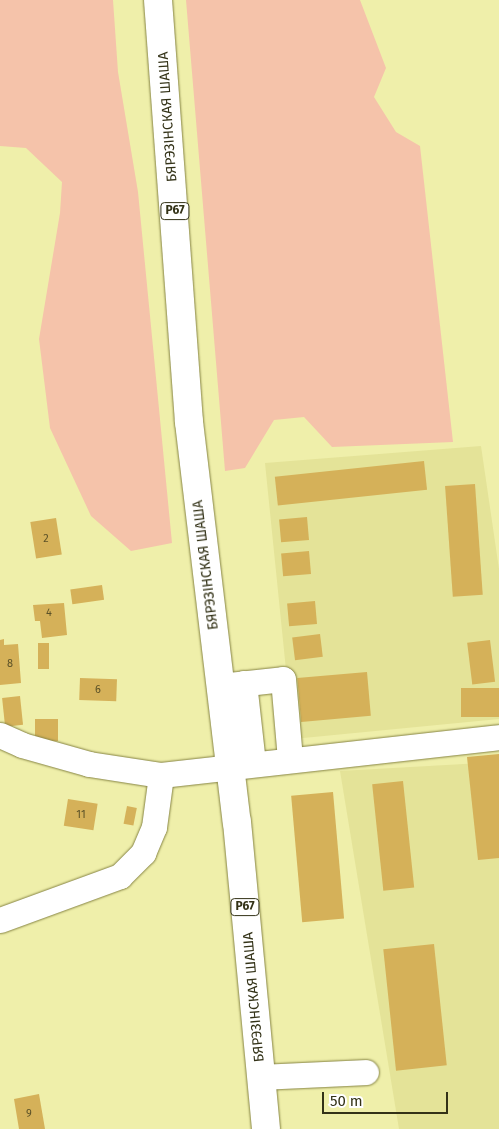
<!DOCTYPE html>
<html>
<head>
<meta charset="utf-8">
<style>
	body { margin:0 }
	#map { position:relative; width:499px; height:1129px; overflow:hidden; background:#efefaa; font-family:"Fira Sans",sans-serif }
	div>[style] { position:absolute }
	.built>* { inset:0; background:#e4e398 }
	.green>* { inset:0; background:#f5c3aa }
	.building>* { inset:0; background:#d5b159; transform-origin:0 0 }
	.roads { filter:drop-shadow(0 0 1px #868444) drop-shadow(0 0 1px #868444) }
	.minor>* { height:25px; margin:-12.5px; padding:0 12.5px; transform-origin:12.5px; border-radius:12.5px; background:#fff }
	.major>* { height:28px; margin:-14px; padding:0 14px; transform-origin:14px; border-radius:14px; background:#fff }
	span { translate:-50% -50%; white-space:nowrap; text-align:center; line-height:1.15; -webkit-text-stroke:4px #fff; paint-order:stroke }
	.number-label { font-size:11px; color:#5c5228 }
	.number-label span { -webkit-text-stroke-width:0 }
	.shield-label span { padding:1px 4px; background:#fff; border:1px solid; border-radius:4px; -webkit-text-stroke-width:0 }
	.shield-label { font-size:12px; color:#333217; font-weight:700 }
	.street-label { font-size:14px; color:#333217 }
	.scale { position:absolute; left:322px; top:1092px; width:126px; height:22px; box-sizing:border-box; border:2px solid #333217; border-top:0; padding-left:6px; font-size:15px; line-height:18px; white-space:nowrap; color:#333217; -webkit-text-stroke:4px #fff; paint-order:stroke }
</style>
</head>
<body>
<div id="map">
	<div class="built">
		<i style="clip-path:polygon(481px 446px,499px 569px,499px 719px,293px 739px,265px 463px)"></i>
		<i style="clip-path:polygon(499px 762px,499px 1129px,399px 1129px,340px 771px)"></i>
	</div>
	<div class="green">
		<i style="clip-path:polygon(0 0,113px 0,118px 72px,138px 192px,172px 543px,131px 551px,91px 516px,50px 428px,39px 339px,60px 213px,62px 182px,26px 148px,0 146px)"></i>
		<i style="clip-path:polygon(186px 0,360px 0,386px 68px,374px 97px,396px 132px,420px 146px,453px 442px,332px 447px,304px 417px,274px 420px,245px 468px,225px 471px)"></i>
	</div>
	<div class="building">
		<i style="left:424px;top:461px;width:29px;height:150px;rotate:84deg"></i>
		<i style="left:475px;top:484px;width:111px;height:30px;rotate:86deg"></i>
		<i style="left:307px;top:517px;width:23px;height:28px;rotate:85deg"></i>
		<i style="left:56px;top:518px;width:37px;height:26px;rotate:81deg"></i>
		<i style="left:309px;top:551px;width:23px;height:28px;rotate:85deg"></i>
		<i style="left:102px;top:585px;width:15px;height:32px;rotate:82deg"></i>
		<i style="left:315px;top:601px;width:23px;height:28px;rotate:85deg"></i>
		<i style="clip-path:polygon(64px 603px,67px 635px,42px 638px,40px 621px,35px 621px,33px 605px)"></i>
		<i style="left:320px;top:634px;width:23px;height:28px;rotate:83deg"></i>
		<i style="clip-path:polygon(4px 639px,4px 645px,18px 644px,21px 683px,0 685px,0 640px)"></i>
		<i style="left:490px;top:640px;width:42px;height:23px;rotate:83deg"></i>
		<i style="left:38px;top:643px;width:11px;height:26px"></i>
		<i style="left:367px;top:672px;width:44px;height:70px;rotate:85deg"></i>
		<i style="left:80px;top:678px;width:37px;height:22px;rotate:2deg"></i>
		<i style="left:499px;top:688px;width:29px;height:38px;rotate:90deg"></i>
		<i style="left:20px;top:696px;width:29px;height:18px;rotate:84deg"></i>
		<i style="left:35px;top:719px;width:23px;height:22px"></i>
		<i style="clip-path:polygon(499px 754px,499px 858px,478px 860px,467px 757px)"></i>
		<i style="left:403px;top:781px;width:107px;height:31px;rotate:84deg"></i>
		<i style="left:333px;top:792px;width:127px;height:42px;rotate:85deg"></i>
		<i style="left:68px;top:799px;width:30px;height:27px;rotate:9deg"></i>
		<i style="left:127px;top:806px;width:10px;height:18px;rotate:11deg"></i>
		<i style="left:434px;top:944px;width:122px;height:51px;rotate:84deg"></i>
		<i style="clip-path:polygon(39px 1094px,45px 1129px,19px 1129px,14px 1099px)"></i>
	</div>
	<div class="roads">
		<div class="minor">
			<i style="left:244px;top:683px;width:81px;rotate:83.6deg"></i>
			<i style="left:220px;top:686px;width:63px;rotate:-6.3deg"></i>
			<i style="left:283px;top:679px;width:80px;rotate:85deg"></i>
			<i style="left:0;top:735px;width:24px;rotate:24deg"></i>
			<i style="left:22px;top:745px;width:70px;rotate:15.8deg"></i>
			<i style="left:89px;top:764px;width:73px;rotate:8.7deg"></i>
			<i style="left:161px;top:775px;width:340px;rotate:-6.4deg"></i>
			<i style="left:0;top:920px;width:128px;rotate:-20.1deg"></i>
			<i style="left:120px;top:876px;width:33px;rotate:-45deg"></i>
			<i style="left:143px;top:853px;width:28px;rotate:-67deg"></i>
			<i style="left:154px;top:827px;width:52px;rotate:-82.3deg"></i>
			<i style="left:261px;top:1077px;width:105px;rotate:-2.7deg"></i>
		</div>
		<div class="major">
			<i style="left:158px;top:0;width:423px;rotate:85.8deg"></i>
			<i style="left:189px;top:422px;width:403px;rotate:83.2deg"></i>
			<i style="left:237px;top:822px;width:308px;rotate:84.6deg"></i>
		</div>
	</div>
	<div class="number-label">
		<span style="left:46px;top:539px">2</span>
		<span style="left:49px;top:613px">4</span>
		<span style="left:10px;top:664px">8</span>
		<span style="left:98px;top:690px">6</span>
		<span style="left:81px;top:815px">11</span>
		<span style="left:29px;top:1114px">9</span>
	</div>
	<div class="shield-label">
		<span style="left:175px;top:211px">Р67</span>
		<span style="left:245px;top:907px">Р67</span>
	</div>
	<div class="street-label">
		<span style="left:168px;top:117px;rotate:-94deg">БЯРЭЗІНСКАЯ ШАША</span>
		<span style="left:206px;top:565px;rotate:-97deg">БЯРЭЗІНСКАЯ ШАША</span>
		<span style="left:254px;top:997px;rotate:-95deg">БЯРЭЗІНСКАЯ ШАША</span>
	</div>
	<div class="scale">50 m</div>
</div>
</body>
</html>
